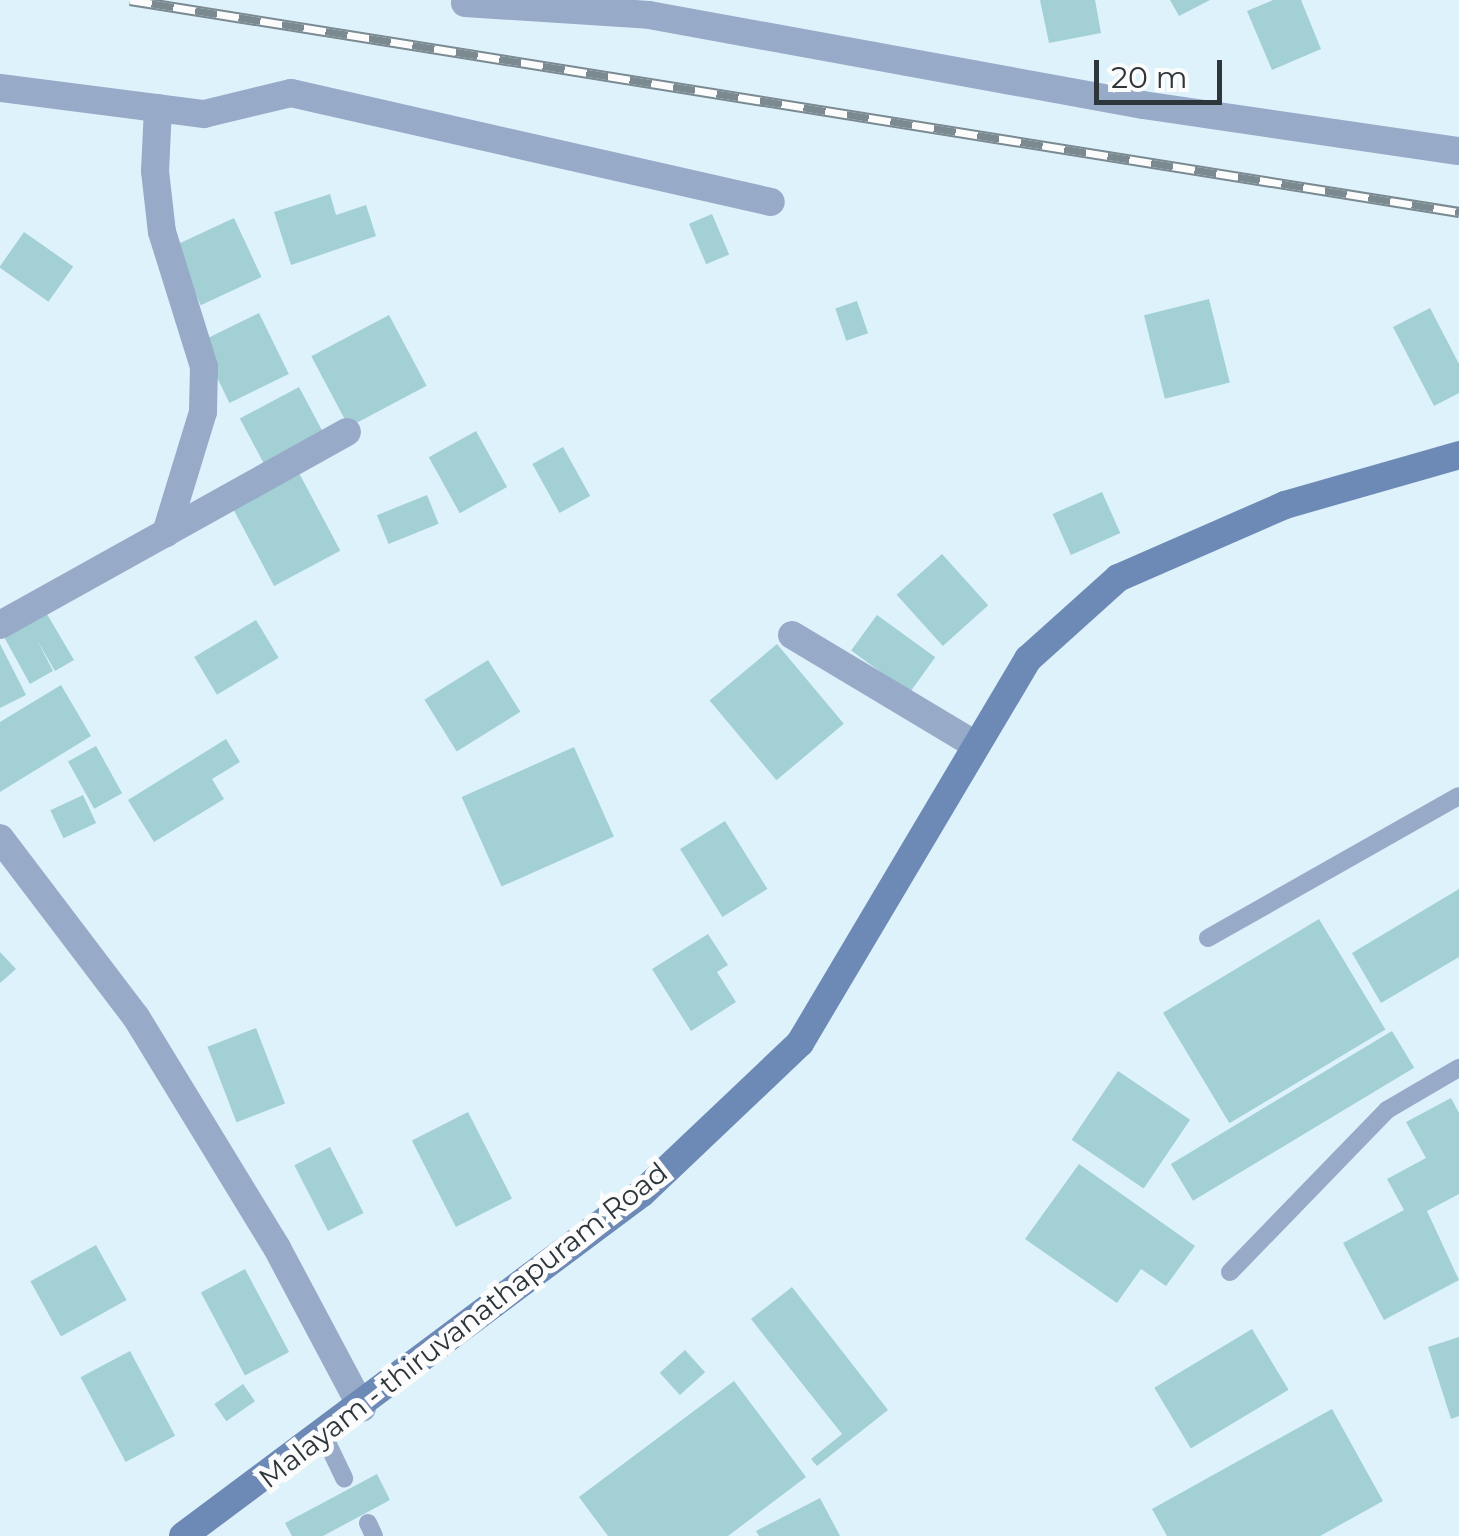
<!DOCTYPE html>
<html>
<head>
<meta charset="utf-8">
<style>
	body { margin:0 }
	#map { position:relative; width:1459px; height:1536px; overflow:hidden; background:#def2fc; font-family:Montserrat,sans-serif }
	div>[style] { position:absolute }
	.building>* { inset:0; background:#a2d0d5; transform-origin:0 0 }
	.service>* { height:18px; margin:-9px; padding:0 9px; transform-origin:9px; border-radius:9px; background:#97abc9 }
	.minor>* { height:28px; margin:-14px; padding:0 14px; transform-origin:14px; border-radius:14px; background:#97abc9 }
	.secondary>* { height:28px; margin:-14px; padding:0 14px; transform-origin:14px; border-radius:14px; background:#6d8ab6 }
	.rail>* { height:11px; margin-top:-5.5px; transform-origin:0; background:repeating-linear-gradient(90deg,#fcfcfc 0 22px,#7b8990 0 44px); box-sizing:border-box; border-block:2px solid #7b8990 }
	span { translate:-50% -50%; white-space:nowrap; text-align:center; line-height:1.15; -webkit-text-stroke:10px #fcfcfc; paint-order:stroke }
	.street-label { font-size:28px; color:#2d363b }
	.scale { position:absolute; left:1094px; top:60px; width:128px; height:45px; box-sizing:border-box; border:5px solid #2d363b; border-top:0; padding-left:12px; font-size:30px; line-height:35px; white-space:nowrap; color:#2d363b; -webkit-text-stroke:8px #fcfcfc; paint-order:stroke }
</style>
</head>
<body>
<div id="map">
	<div class="building">
		<i style="clip-path:polygon(1040px 0,1095px 0,1101px 33px,1049px 43px)"></i>
		<i style="clip-path:polygon(1170px 0,1210px 0,1179px 16px)"></i>
		<i style="clip-path:polygon(1273px 0,1301px 0,1321px 49px,1272px 70px,1247px 11px)"></i>
		<i style="clip-path:polygon(330px 194px,336px 215px,366px 205px,376px 236px,291px 265px,274px 212px)"></i>
		<i style="left:712px;top:214px;width:44px;height:25px;rotate:67deg"></i>
		<i style="left:234px;top:218px;width:65px;height:67px;rotate:65deg"></i>
		<i style="left:24px;top:232px;width:60px;height:43px;rotate:35deg"></i>
		<i style="left:1209px;top:299px;width:86px;height:67px;rotate:76deg"></i>
		<i style="left:857px;top:301px;width:34px;height:23px;rotate:71deg"></i>
		<i style="clip-path:polygon(1430px 308px,1459px 364px,1459px 393px,1434px 406px,1393px 327px)"></i>
		<i style="left:259px;top:313px;width:68px;height:66px;rotate:64deg"></i>
		<i style="left:389px;top:315px;width:80px;height:88px;rotate:62deg"></i>
		<i style="left:299px;top:387px;width:53px;height:67px;rotate:62deg"></i>
		<i style="left:476px;top:431px;width:64px;height:54px;rotate:61deg"></i>
		<i style="left:563px;top:447px;width:56px;height:35px;rotate:61deg"></i>
		<i style="left:299px;top:473px;width:88px;height:75px;rotate:62deg"></i>
		<i style="left:1102px;top:492px;width:45px;height:54px;rotate:66deg"></i>
		<i style="left:427px;top:495px;width:31px;height:54px;rotate:68deg"></i>
		<i style="left:942px;top:554px;width:69px;height:61px;rotate:48deg"></i>
		<i style="clip-path:polygon(44px 609px,74px 660px,55px 671px,37px 640px,53px 671px,30px 684px,4px 637px)"></i>
		<i style="left:877px;top:615px;width:72px;height:44px;rotate:36deg"></i>
		<i style="left:256px;top:620px;width:44px;height:72px;rotate:59deg"></i>
		<i style="clip-path:polygon(0 644px,26px 695px,0 708px)"></i>
		<i style="left:777px;top:644px;width:104px;height:88px;rotate:50deg"></i>
		<i style="left:488px;top:660px;width:61px;height:75px;rotate:58deg"></i>
		<i style="clip-path:polygon(61px 685px,91px 736px,0 792px,0 722px)"></i>
		<i style="clip-path:polygon(226px 739px,240px 762px,212px 779px,224px 799px,154px 842px,128px 800px)"></i>
		<i style="left:96px;top:746px;width:54px;height:32px;rotate:61deg"></i>
		<i style="left:574px;top:747px;width:98px;height:123px;rotate:66deg"></i>
		<i style="left:83px;top:795px;width:31px;height:36px;rotate:65deg"></i>
		<i style="left:725px;top:821px;width:80px;height:53px;rotate:58deg"></i>
		<i style="clip-path:polygon(1459px 889px,1459px 957px,1381px 1003px,1352px 953px)"></i>
		<i style="left:1319px;top:919px;width:129px;height:182px;rotate:59deg"></i>
		<i style="clip-path:polygon(708px 934px,728px 965px,717px 972px,736px 1002px,691px 1031px,652px 969px)"></i>
		<i style="clip-path:polygon(0 952px,16px 969px,0 983px)"></i>
		<i style="left:256px;top:1028px;width:81px;height:52px;rotate:69deg"></i>
		<i style="left:1392px;top:1031px;width:43px;height:258px;rotate:59deg"></i>
		<i style="left:1118px;top:1071px;width:87px;height:83px;rotate:34deg"></i>
		<i style="clip-path:polygon(1451px 1098px,1459px 1113px,1459px 1194px,1427px 1211px,1459px 1280px,1384px 1320px,1343px 1243px,1404px 1210px,1387px 1179px,1426px 1158px,1406px 1122px)"></i>
		<i style="left:468px;top:1112px;width:97px;height:63px;rotate:63deg"></i>
		<i style="left:330px;top:1147px;width:74px;height:40px;rotate:63deg"></i>
		<i style="clip-path:polygon(1079px 1164px,1195px 1246px,1166px 1286px,1141px 1269px,1117px 1303px,1025px 1239px)"></i>
		<i style="left:96px;top:1245px;width:63px;height:75px;rotate:61deg"></i>
		<i style="left:245px;top:1269px;width:94px;height:50px;rotate:62deg"></i>
		<i style="clip-path:polygon(792px 1287px,888px 1410px,817px 1466px,811px 1459px,842px 1434px,751px 1319px)"></i>
		<i style="left:1252px;top:1329px;width:71px;height:114px;rotate:59deg"></i>
		<i style="clip-path:polygon(1459px 1337px,1459px 1416px,1451px 1419px,1428px 1347px)"></i>
		<i style="left:685px;top:1350px;width:30px;height:34px;rotate:48deg"></i>
		<i style="left:130px;top:1351px;width:96px;height:56px;rotate:62deg"></i>
		<i style="clip-path:polygon(734px 1381px,806px 1477px,728px 1536px,608px 1536px,579px 1497px)"></i>
		<i style="left:243px;top:1384px;width:21px;height:35px;rotate:55deg"></i>
		<i style="clip-path:polygon(1332px 1409px,1383px 1501px,1320px 1536px,1167px 1536px,1152px 1509px)"></i>
		<i style="clip-path:polygon(377px 1474px,390px 1500px,323px 1536px,292px 1536px,285px 1523px)"></i>
		<i style="clip-path:polygon(820px 1498px,840px 1536px,759px 1536px,756px 1531px)"></i>
	</div>
	<div class="service">
		<i style="left:1208px;top:938px;width:288px;rotate:-29.5deg"></i>
		<i style="left:1230px;top:1272px;width:226px;rotate:-45.9deg"></i>
		<i style="left:1387px;top:1110px;width:83px;rotate:-30.3deg"></i>
		<i style="left:324px;top:1436px;width:47px;rotate:64.5deg"></i>
		<i style="left:368px;top:1523px;width:14px;rotate:65deg"></i>
	</div>
	<div class="minor">
		<i style="left:465px;top:3px;width:184px;rotate:3.7deg"></i>
		<i style="left:649px;top:15px;width:502px;rotate:10.33deg"></i>
		<i style="left:1143px;top:105px;width:319px;rotate:8.3deg"></i>
		<i style="left:0;top:88px;width:206px;rotate:7.3deg"></i>
		<i style="left:204px;top:114px;width:89px;rotate:-13.6deg"></i>
		<i style="left:291px;top:93px;width:492px;rotate:12.8deg"></i>
		<i style="left:158px;top:108px;width:63px;rotate:92.7deg"></i>
		<i style="left:155px;top:171px;width:61px;rotate:83.5deg"></i>
		<i style="left:162px;top:232px;width:141px;rotate:72.7deg"></i>
		<i style="left:204px;top:367px;width:45px;rotate:91.3deg"></i>
		<i style="left:203px;top:412px;width:127px;rotate:107deg"></i>
		<i style="left:0;top:625px;width:397px;rotate:-29.1deg"></i>
		<i style="left:792px;top:635px;width:214px;rotate:30.9deg"></i>
		<i style="left:0;top:838px;width:225px;rotate:52.8deg"></i>
		<i style="left:136px;top:1017px;width:271px;rotate:58.6deg"></i>
		<i style="left:277px;top:1248px;width:181px;rotate:62deg"></i>
	</div>
	<div class="secondary">
		<i style="left:183px;top:1536px;width:573px;rotate:-36.77deg"></i>
		<i style="left:642px;top:1193px;width:218px;rotate:-43.5deg"></i>
		<i style="left:800px;top:1043px;width:447px;rotate:-59.3deg"></i>
		<i style="left:1028px;top:659px;width:121px;rotate:-42deg"></i>
		<i style="left:1118px;top:578px;width:182px;rotate:-23.6deg"></i>
		<i style="left:1285px;top:505px;width:181px;rotate:-16deg"></i>
	</div>
	<div class="rail">
		<i style="left:130px;top:0;width:1346px;rotate:9.06deg"></i>
	</div>
	<div class="street-label">
		<span style="left:463px;top:1325px;rotate:-38deg">Malayam - thiruvanathapuram Road</span>
	</div>
	<div class="scale">20 m</div>
</div>
</body>
</html>
